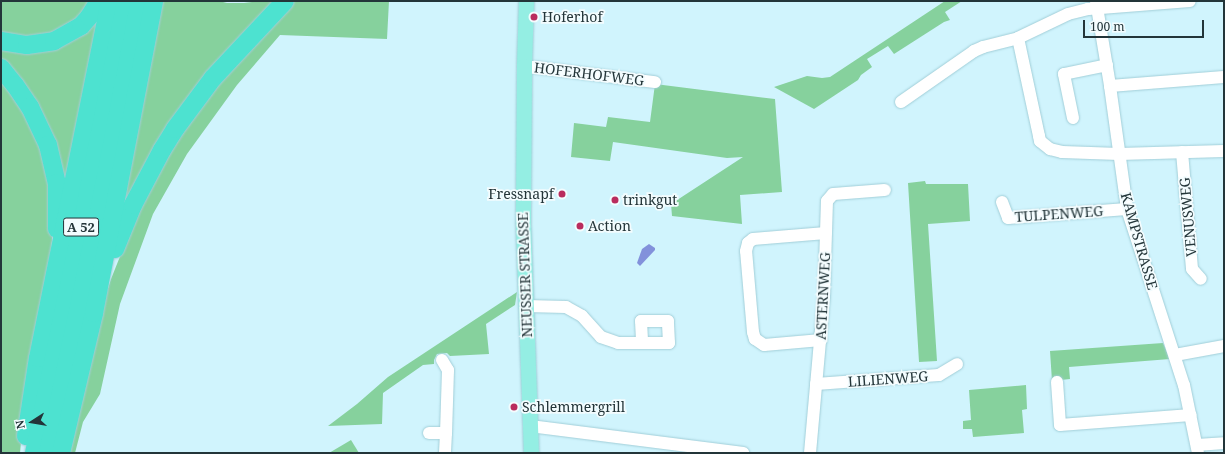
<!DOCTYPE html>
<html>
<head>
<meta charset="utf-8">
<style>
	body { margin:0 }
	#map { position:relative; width:1225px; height:454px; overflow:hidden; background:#d0f4fd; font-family:"Noto Serif",serif }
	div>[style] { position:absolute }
	.green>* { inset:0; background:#86d19d }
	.water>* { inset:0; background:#8291db }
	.roads { filter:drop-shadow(0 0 1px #a1ced8) drop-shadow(0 0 1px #a1ced8) }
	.minor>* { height:12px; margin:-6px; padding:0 6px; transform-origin:6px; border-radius:6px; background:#fff }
	.major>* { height:15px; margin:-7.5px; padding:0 7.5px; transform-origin:7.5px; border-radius:7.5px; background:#94eee3 }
	.highway>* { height:18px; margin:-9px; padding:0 9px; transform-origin:9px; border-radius:9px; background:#4de2d0 }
	.dots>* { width:11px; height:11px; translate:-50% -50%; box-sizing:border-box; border:2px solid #f3fcfe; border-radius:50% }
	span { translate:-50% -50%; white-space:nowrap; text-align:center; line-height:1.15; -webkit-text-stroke:3.5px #f3fcfe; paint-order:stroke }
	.shield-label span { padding:1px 3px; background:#f3fcfe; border:1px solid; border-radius:3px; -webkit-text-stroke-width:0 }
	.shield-label { font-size:13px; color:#233539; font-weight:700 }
	.poi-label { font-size:14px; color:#233539 }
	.left { translate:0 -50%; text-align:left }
	.right { translate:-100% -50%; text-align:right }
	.street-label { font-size:14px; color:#233539 }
	.frame { position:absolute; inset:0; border:2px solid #233539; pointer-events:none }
	.north { position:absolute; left:12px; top:402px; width:40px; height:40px; -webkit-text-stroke:3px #f3fcfe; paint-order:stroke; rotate:258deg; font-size:11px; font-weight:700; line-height:16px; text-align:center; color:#233539 }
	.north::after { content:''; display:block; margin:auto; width:14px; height:18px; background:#233539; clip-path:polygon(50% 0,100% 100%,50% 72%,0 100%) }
	.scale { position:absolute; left:1083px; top:20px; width:121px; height:18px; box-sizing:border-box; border:2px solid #233539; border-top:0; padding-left:5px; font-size:12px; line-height:14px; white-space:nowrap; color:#233539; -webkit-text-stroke:3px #f3fcfe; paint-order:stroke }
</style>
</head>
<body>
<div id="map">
	<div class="green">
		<i style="clip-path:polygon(1px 1px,94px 1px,73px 25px,43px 38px,1px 36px)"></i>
		<i style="clip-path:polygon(161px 1px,219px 1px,227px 3px,244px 3px,259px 1px,280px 1px,232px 51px,117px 234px)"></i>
		<i style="clip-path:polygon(295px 1px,389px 1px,387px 39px,280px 35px,237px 85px,187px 154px,153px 214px,120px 304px,100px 394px,83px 422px,75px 453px,67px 453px,97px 323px,111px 279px,141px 204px,179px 135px,207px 96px,272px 23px)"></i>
		<i style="clip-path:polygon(945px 1px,962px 1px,945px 12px,950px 20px,944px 22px,894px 54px,888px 46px,867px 59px,872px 67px,861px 75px,858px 80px,814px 109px,774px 87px,807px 76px,822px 78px,830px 77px)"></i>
		<i style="clip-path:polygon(100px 9px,64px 205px,61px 185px,1px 64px,1px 45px,19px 49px)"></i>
		<i style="clip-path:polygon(1px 77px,6px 83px,43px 148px,53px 205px,52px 241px,48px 273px,26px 389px,20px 453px,1px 453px)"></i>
		<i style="clip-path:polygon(655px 84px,775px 99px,782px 192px,740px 195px,742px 224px,672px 216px,671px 204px,743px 157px,727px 158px,613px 142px,610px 161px,571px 157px,574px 123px,606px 127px,608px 117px,650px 122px)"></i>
		<i style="clip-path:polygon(925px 181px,926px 184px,968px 184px,970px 221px,928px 224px,937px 361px,919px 362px,908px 183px)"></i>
		<i style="clip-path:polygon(517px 292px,515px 305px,486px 324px,489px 354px,450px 356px,447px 353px,437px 354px,434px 360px,434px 364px,423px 365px,383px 393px,382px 424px,328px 426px,357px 404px,388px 377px)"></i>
		<i style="clip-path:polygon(1163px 343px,1170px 359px,1069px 367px,1070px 379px,1052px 381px,1050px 351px)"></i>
		<i style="clip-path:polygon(1026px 385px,1027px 409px,1022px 410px,1024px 433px,973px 437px,972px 429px,963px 429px,963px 421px,971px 420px,969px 390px)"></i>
		<i style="clip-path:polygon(351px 440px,359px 453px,329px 453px)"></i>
	</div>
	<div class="water">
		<i style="clip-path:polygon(649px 244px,655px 248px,655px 250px,640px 266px,637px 263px,642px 249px)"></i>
	</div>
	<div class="roads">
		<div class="minor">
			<i style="left:1096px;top:1px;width:86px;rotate:80.6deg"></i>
			<i style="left:1110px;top:86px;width:124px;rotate:82.1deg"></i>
			<i style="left:1127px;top:209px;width:185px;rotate:72.1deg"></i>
			<i style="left:1184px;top:385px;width:69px;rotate:78.4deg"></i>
			<i style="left:1018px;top:38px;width:100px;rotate:77.9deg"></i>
			<i style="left:1039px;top:136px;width:5px;rotate:79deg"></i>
			<i style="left:1040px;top:141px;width:13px;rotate:39deg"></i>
			<i style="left:1050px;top:149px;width:12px;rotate:14deg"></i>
			<i style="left:1062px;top:152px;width:57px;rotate:2deg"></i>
			<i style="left:1119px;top:154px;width:105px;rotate:-1.6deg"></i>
			<i style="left:524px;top:66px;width:132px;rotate:7deg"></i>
			<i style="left:1110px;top:86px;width:114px;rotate:-4.5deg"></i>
			<i style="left:901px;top:102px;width:89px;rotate:-34.9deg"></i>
			<i style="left:974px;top:51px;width:10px;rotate:-24deg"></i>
			<i style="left:983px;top:47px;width:36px;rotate:-14deg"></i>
			<i style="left:1018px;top:38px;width:55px;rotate:-25.6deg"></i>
			<i style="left:1068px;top:14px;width:21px;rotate:-14deg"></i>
			<i style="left:1088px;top:9px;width:102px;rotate:-4.5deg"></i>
			<i style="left:1073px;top:118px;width:45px;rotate:-101.6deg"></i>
			<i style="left:1064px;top:74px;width:44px;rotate:-11.8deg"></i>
			<i style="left:1182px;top:152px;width:117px;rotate:85.1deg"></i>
			<i style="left:1192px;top:269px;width:13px;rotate:48deg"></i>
			<i style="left:1002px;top:202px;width:17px;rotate:69deg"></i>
			<i style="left:1008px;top:218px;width:119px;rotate:-4.3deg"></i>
			<i style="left:526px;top:306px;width:40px;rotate:1.4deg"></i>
			<i style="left:566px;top:307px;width:18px;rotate:29deg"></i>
			<i style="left:582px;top:316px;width:28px;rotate:48deg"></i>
			<i style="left:601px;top:337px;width:18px;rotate:19deg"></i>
			<i style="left:618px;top:343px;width:51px"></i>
			<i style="left:669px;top:343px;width:22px;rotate:-93deg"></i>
			<i style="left:668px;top:321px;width:27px;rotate:180deg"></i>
			<i style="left:641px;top:321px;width:22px;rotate:87deg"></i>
			<i style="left:821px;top:340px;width:57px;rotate:175deg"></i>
			<i style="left:764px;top:345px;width:11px;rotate:-146deg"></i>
			<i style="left:755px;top:339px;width:7px;rotate:-106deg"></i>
			<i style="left:753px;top:332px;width:81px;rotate:-94.9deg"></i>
			<i style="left:746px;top:251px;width:8px;rotate:-76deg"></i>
			<i style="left:748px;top:243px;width:6px;rotate:-39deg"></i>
			<i style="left:753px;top:239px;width:73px;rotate:-4.7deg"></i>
			<i style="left:1175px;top:355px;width:50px;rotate:-10.4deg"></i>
			<i style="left:442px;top:360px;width:12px;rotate:59deg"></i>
			<i style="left:448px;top:370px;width:63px;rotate:91.8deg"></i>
			<i style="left:1057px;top:382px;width:43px;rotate:86deg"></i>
			<i style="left:1060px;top:425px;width:131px;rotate:-4.4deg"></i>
			<i style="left:816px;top:384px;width:123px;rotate:-4.2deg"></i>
			<i style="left:939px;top:375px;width:21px;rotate:-31deg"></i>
			<i style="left:530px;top:426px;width:215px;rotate:7.2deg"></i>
			<i style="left:429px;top:433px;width:17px"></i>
			<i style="left:446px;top:433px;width:20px;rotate:93deg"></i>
			<i style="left:1197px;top:445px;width:27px;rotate:-4deg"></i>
			<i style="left:810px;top:453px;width:158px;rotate:-84.9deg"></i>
			<i style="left:824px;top:296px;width:95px;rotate:-88.2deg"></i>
			<i style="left:827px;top:201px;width:9px;rotate:-49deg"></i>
			<i style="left:833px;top:194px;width:52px;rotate:-4.4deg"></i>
		</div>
		<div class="major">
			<i style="left:526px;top:1px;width:65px;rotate:91.8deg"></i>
			<i style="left:524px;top:66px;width:159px;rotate:90.4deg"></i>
			<i style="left:523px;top:225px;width:228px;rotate:88deg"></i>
		</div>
		<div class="highway">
			<i style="left:1px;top:41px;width:26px;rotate:9deg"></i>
			<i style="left:27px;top:45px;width:27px;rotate:-8deg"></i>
			<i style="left:54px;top:41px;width:31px;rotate:-29deg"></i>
			<i style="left:81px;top:26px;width:12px;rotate:-48deg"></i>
			<i style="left:89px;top:17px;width:19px;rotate:-58deg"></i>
			<i style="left:1px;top:68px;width:22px;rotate:51deg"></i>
			<i style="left:15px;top:85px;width:27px;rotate:56deg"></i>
			<i style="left:30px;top:107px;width:42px;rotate:64.7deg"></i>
			<i style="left:48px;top:145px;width:39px;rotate:77deg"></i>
			<i style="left:57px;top:183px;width:46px;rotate:90deg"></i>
			<i style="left:115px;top:249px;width:48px;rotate:-67.8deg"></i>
			<i style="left:133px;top:205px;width:62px;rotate:-62.2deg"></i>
			<i style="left:162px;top:150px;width:25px;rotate:-58deg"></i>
			<i style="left:175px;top:129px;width:64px;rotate:-53.3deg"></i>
			<i style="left:213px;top:78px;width:105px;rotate:-46.9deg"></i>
			<i style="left:26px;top:436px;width:79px;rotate:-81.3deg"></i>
			<i style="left:38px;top:358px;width:364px;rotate:-78.6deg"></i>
			<i style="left:34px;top:453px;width:250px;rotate:-78.2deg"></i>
			<i style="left:85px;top:208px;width:211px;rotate:-78.8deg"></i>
			<i style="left:48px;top:453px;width:247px;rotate:-78.1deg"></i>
			<i style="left:99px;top:211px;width:214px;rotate:-79deg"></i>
			<i style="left:61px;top:453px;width:144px;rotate:-76.7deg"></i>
			<i style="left:94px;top:313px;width:318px;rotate:-79.1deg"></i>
		</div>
	</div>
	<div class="dots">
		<i style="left:534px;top:17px;background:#b92c5e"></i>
		<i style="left:562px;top:194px;background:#b92c5e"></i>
		<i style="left:615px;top:200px;background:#b92c5e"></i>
		<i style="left:580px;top:226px;background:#b92c5e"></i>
		<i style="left:514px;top:407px;background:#b92c5e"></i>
	</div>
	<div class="shield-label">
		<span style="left:81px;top:227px">A 52</span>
	</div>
	<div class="poi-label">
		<span class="left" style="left:542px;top:17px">Hoferhof</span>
		<span class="right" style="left:554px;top:194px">Fressnapf</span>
		<span class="left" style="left:623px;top:200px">trinkgut</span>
		<span class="left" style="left:588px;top:226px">Action</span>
		<span class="left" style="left:522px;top:407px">Schlemmergrill</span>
	</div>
	<div class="street-label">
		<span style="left:589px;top:74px;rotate:7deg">HOFERHOFWEG</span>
		<span style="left:1059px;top:214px;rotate:-4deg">TULPENWEG</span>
		<span style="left:1188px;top:217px;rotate:-95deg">VENUSWEG</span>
		<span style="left:1139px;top:241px;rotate:74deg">KAMPSTRASSE</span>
		<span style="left:525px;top:275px;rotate:-92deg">NEUSSER STRASSE</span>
		<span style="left:823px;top:296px;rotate:-87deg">ASTERNWEG</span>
		<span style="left:888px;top:379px;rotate:-4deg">LILIENWEG</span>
	</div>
	<div class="frame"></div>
	<div class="north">N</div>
	<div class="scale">100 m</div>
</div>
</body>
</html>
